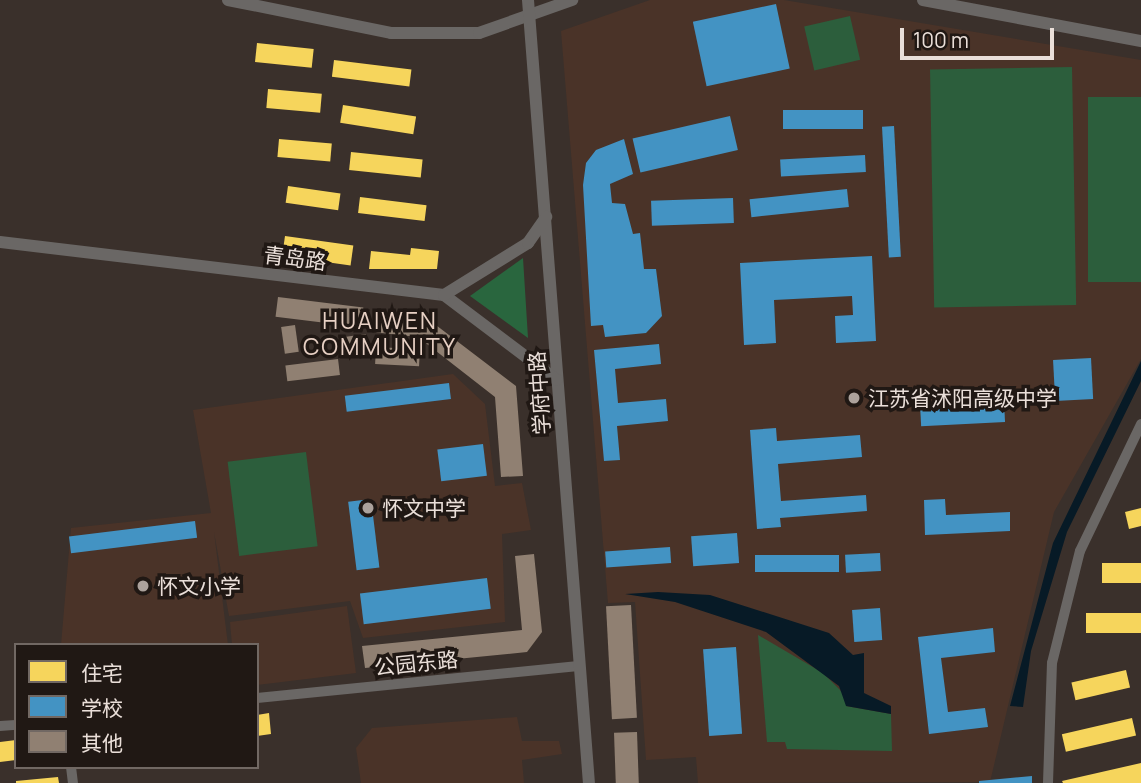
<!DOCTYPE html>
<html>
<head>
<meta charset="utf-8">
<style>
	body { margin:0 }
	#map { position:relative; width:1141px; height:783px; overflow:hidden; background:#3a302b; font-family:Manrope,"Noto Sans SC",sans-serif }
	div>[style] { position:absolute }
	.built>* { inset:0; background:#4a3328 }
	.green>* { inset:0; background:#2c5e3c; transform-origin:0 0 }
	.forest>* { inset:0; background:#29663e }
	.water>* { inset:0; background:#071a26 }
	.homes>* { inset:0; background:#f6d55c; transform-origin:0 0 }
	.schools>* { inset:0; background:#4393c3; transform-origin:0 0 }
	.building>* { inset:0; background:#908072; transform-origin:0 0 }
	.minor>* { height:10px; margin:-5px; padding:0 5px; transform-origin:5px; border-radius:5px; background:#6a6765 }
	.tertiary>* { height:12px; margin:-6px; padding:0 6px; transform-origin:6px; border-radius:6px; background:#6a6765 }
	.dots>* { width:19px; height:19px; translate:-50% -50%; box-sizing:border-box; border:4px solid #201814; border-radius:50% }
	span { translate:-50% -50%; white-space:nowrap; text-align:center; line-height:1.15; -webkit-text-stroke:7px #201814; paint-order:stroke }
	.street-label { font-size:21px; color:#eadfd9 }
	.poi-label { font-size:21px; color:#eadfd9 }
	.left { translate:0 -50%; text-align:left }
	.neighbourhood-label { font-size:23px; color:#e7d0c4; letter-spacing:2px }
	.legend { position:absolute; left:14px; top:643px; width:245px; height:126px; box-sizing:border-box; background:#201814; border:2px solid #716863; margin:0; padding:9px 12px; list-style:none; font-size:21px; color:#eadfd9 }
	.legend li { display:flex; align-items:center; gap:14px; height:35px }
	.legend b { width:35px; border:2px solid #716863 }
	.scale { position:absolute; left:900px; top:28px; width:154px; height:32px; box-sizing:border-box; border:4px solid #eadfd9; border-top:0; padding-left:9px; font-size:21px; line-height:24px; white-space:nowrap; color:#eadfd9; -webkit-text-stroke:5px #201814; paint-order:stroke }
</style>
</head>
<body>
<div id="map">
	<div class="built">
		<i style="clip-path:polygon(650px 0,784px 0,1141px 60px,1141px 359px,1054px 512px,990px 782px,698px 783px,696px 757px,646px 760px,635px 602px,608px 603px,561px 31px)"></i>
		<i style="clip-path:polygon(453px 374px,485px 404px,495px 486px,522px 483px,531px 530px,502px 534px,505px 622px,363px 638px,350px 601px,229px 616px,214px 532px,228px 645px,61px 645px,71px 528px,211px 513px,193px 410px)"></i>
		<i style="clip-path:polygon(347px 606px,356px 673px,257px 685px,257px 645px,232px 645px,230px 622px)"></i>
		<i style="clip-path:polygon(517px 717px,522px 741px,559px 741px,562px 754px,522px 760px,524px 783px,361px 783px,356px 748px,372px 728px)"></i>
	</div>
	<div class="green">
		<i style="left:850px;top:16px;width:45px;height:47px;rotate:77deg"></i>
		<i style="left:1072px;top:67px;width:238px;height:142px;rotate:89deg"></i>
		<i style="left:1141px;top:97px;width:185px;height:53px;rotate:90deg"></i>
		<i style="left:306px;top:452px;width:95px;height:79px;rotate:83deg"></i>
		<i style="clip-path:polygon(758px 635px,823px 673px,848px 698px,846px 706px,891px 714px,892px 751px,787px 749px,785px 742px,767px 742px)"></i>
	</div>
	<div class="forest">
		<i style="clip-path:polygon(523px 258px,528px 338px,470px 296px)"></i>
	</div>
	<div class="water">
		<i style="clip-path:polygon(1141px 361px,1141px 381px,1067px 532px,1031px 651px,1023px 707px,1010px 706px,1053px 543px)"></i>
		<i style="clip-path:polygon(658px 592px,710px 595px,829px 633px,853px 655px,864px 653px,864px 693px,891px 706px,891px 714px,846px 706px,839px 686px,766px 632px,675px 602px,625px 594px)"></i>
	</div>
	<div class="homes">
		<i style="left:257px;top:43px;width:57px;height:19px;rotate:6deg"></i>
		<i style="left:334px;top:60px;width:78px;height:17px;rotate:7deg"></i>
		<i style="left:268px;top:89px;width:54px;height:19px;rotate:5deg"></i>
		<i style="left:343px;top:105px;width:74px;height:18px;rotate:9deg"></i>
		<i style="left:279px;top:139px;width:53px;height:18px;rotate:5deg"></i>
		<i style="left:351px;top:152px;width:72px;height:18px;rotate:6deg"></i>
		<i style="left:288px;top:186px;width:53px;height:17px;rotate:8deg"></i>
		<i style="left:360px;top:197px;width:67px;height:16px;rotate:7deg"></i>
		<i style="left:285px;top:236px;width:69px;height:20px;rotate:8deg"></i>
		<i style="clip-path:polygon(411px 248px,439px 251px,437px 269px,369px 269px,371px 251px,410px 255px)"></i>
		<i style="clip-path:polygon(1141px 508px,1141px 526px,1129px 529px,1125px 512px)"></i>
		<i style="left:1141px;top:563px;width:20px;height:39px;rotate:90deg"></i>
		<i style="left:1141px;top:613px;width:20px;height:55px;rotate:90deg"></i>
		<i style="left:1126px;top:670px;width:18px;height:56px;rotate:77deg"></i>
		<i style="clip-path:polygon(269px 713px,271px 734px,257px 736px,257px 715px)"></i>
		<i style="left:1132px;top:718px;width:18px;height:72px;rotate:77deg"></i>
		<i style="clip-path:polygon(16px 740px,16px 760px,0 762px,0 742px)"></i>
		<i style="clip-path:polygon(1141px 763px,1141px 783px,1063px 783px,1062px 781px)"></i>
		<i style="clip-path:polygon(58px 777px,59px 783px,16px 783px,16px 781px)"></i>
	</div>
	<div class="schools">
		<i style="left:776px;top:4px;width:66px;height:85px;rotate:78deg"></i>
		<i style="left:863px;top:110px;width:19px;height:80px;rotate:90deg"></i>
		<i style="left:730px;top:116px;width:35px;height:100px;rotate:77deg"></i>
		<i style="left:894px;top:126px;width:131px;height:12px;rotate:87deg"></i>
		<i style="clip-path:polygon(624px 139px,633px 174px,610px 184px,612px 203px,625px 204px,633px 234px,640px 233px,644px 269px,656px 269px,662px 316px,646px 333px,605px 337px,603px 325px,591px 326px,583px 185px,586px 163px,596px 150px)"></i>
		<i style="left:865px;top:155px;width:17px;height:85px;rotate:87deg"></i>
		<i style="left:847px;top:189px;width:18px;height:98px;rotate:84deg"></i>
		<i style="left:733px;top:198px;width:25px;height:82px;rotate:88deg"></i>
		<i style="clip-path:polygon(872px 256px,876px 341px,836px 343px,835px 316px,853px 315px,852px 296px,774px 300px,776px 343px,744px 345px,740px 263px)"></i>
		<i style="clip-path:polygon(659px 344px,661px 364px,615px 369px,618px 403px,666px 399px,668px 421px,617px 426px,620px 460px,604px 461px,594px 350px)"></i>
		<i style="left:1091px;top:358px;width:41px;height:38px;rotate:87deg"></i>
		<i style="left:449px;top:383px;width:16px;height:105px;rotate:83deg"></i>
		<i style="left:1004px;top:402px;width:20px;height:84px;rotate:87deg"></i>
		<i style="clip-path:polygon(776px 428px,777px 441px,860px 435px,862px 457px,778px 464px,781px 501px,866px 495px,867px 511px,780px 518px,781px 527px,757px 529px,750px 430px)"></i>
		<i style="left:483px;top:444px;width:32px;height:46px;rotate:83deg"></i>
		<i style="left:371px;top:499px;width:69px;height:23px;rotate:83deg"></i>
		<i style="clip-path:polygon(945px 499px,946px 515px,1010px 512px,1010px 531px,925px 535px,924px 500px)"></i>
		<i style="left:195px;top:521px;width:17px;height:127px;rotate:83deg"></i>
		<i style="left:737px;top:533px;width:30px;height:46px;rotate:86deg"></i>
		<i style="left:670px;top:547px;width:16px;height:65px;rotate:86deg"></i>
		<i style="left:880px;top:553px;width:18px;height:35px;rotate:87deg"></i>
		<i style="left:839px;top:555px;width:17px;height:84px;rotate:90deg"></i>
		<i style="left:487px;top:578px;width:31px;height:128px;rotate:83deg"></i>
		<i style="left:880px;top:608px;width:32px;height:28px;rotate:86deg"></i>
		<i style="clip-path:polygon(993px 628px,995px 652px,941px 658px,948px 712px,985px 708px,988px 727px,929px 734px,918px 637px)"></i>
		<i style="left:736px;top:647px;width:87px;height:33px;rotate:86deg"></i>
		<i style="clip-path:polygon(1032px 776px,1032px 783px,979px 783px,979px 781px)"></i>
	</div>
	<div class="building">
		<i style="left:278px;top:297px;width:86px;height:20px;rotate:7deg"></i>
		<i style="clip-path:polygon(375px 313px,428px 319px,516px 386px,523px 476px,501px 477px,495px 397px,418px 337px,373px 332px)"></i>
		<i style="left:295px;top:325px;width:27px;height:14px;rotate:82deg"></i>
		<i style="clip-path:polygon(366px 334px,369px 355px,363px 348px,344px 350px,339px 359px,337px 338px)"></i>
		<i style="left:376px;top:347px;width:44px;height:17px;rotate:3deg"></i>
		<i style="left:338px;top:359px;width:16px;height:53px;rotate:83deg"></i>
		<i style="clip-path:polygon(534px 554px,542px 632px,527px 652px,365px 668px,362px 646px,522px 630px,515px 556px)"></i>
		<i style="left:631px;top:605px;width:113px;height:25px;rotate:87deg"></i>
		<i style="left:637px;top:732px;width:51px;height:23px;rotate:88deg"></i>
	</div>
	<div class="minor">
		<i style="left:257px;top:698px;width:323px;rotate:-5.7deg"></i>
		<i style="left:0;top:726px;width:16px;rotate:-4deg"></i>
		<i style="left:71px;top:767px;width:16px;rotate:83deg"></i>
		<i style="left:1048px;top:783px;width:120px;rotate:-88.1deg"></i>
		<i style="left:1052px;top:663px;width:115px;rotate:-76deg"></i>
		<i style="left:1080px;top:551px;width:141px;rotate:-64.3deg"></i>
	</div>
	<div class="tertiary">
		<i style="left:228px;top:0;width:166px;rotate:11.4deg"></i>
		<i style="left:391px;top:33px;width:88px"></i>
		<i style="left:479px;top:33px;width:99px;rotate:-19.5deg"></i>
		<i style="left:528px;top:0;width:785px;rotate:85.55deg"></i>
		<i style="left:923px;top:0;width:222px;rotate:10.7deg"></i>
		<i style="left:0;top:242px;width:447px;rotate:6.8deg"></i>
		<i style="left:444px;top:295px;width:141px;rotate:37deg"></i>
		<i style="left:444px;top:295px;width:99px;rotate:-31.8deg"></i>
		<i style="left:528px;top:243px;width:32px;rotate:-55deg"></i>
	</div>
	<div class="dots">
		<i style="left:854px;top:398px;background:#aca29c"></i>
		<i style="left:368px;top:508px;background:#aca29c"></i>
		<i style="left:143px;top:586px;background:#aca29c"></i>
	</div>
	<div class="street-label">
		<span style="left:295px;top:258px;rotate:7deg">青岛路</span>
		<span style="left:539px;top:393px;rotate:-94deg">学府中路</span>
		<span style="left:416px;top:663px;rotate:-6deg">公园东路</span>
	</div>
	<div class="poi-label">
		<span class="left" style="left:868px;top:398px">江苏省沭阳高级中学</span>
		<span class="left" style="left:382px;top:508px">怀文中学</span>
		<span class="left" style="left:157px;top:586px">怀文小学</span>
	</div>
	<div class="neighbourhood-label">
		<span style="left:380px;top:333px">HUAIWEN<br>COMMUNITY</span>
	</div>
	<ul class="legend">
	<li><b style="height:19px;background:#f6d55c"></b>住宅</li>
	<li><b style="height:19px;background:#4393c3"></b>学校</li>
	<li><b style="height:19px;background:#908072"></b>其他</li>
	</ul>
	<div class="scale">100 m</div>
</div>
</body>
</html>
